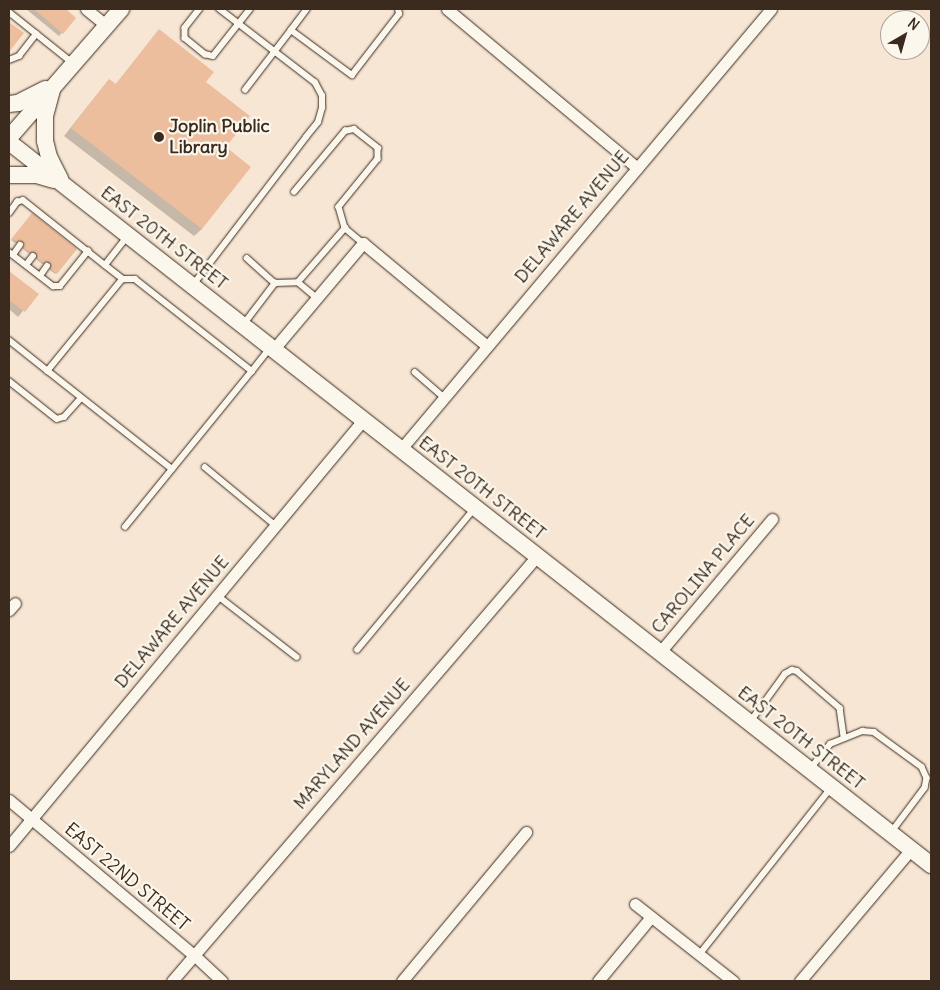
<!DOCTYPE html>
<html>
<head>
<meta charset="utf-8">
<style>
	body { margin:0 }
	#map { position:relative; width:940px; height:990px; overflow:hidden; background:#f7e6d4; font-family:Delius,sans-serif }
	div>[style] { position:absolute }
	.shadow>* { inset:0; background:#0003 }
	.building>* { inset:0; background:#edbe9d }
	.roads { filter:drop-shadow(0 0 1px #3b2a1e) drop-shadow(0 0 1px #3b2a1e) }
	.lane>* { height:5.5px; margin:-2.75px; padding:0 2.75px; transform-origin:2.75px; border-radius:2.75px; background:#fbf7ec }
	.street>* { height:11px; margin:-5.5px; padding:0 5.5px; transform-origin:5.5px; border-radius:5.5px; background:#fbf7ec }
	.secondary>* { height:16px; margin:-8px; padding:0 8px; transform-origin:8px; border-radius:8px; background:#fbf7ec }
	.dots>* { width:14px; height:14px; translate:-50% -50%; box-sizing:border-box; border:2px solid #fbf7ec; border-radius:50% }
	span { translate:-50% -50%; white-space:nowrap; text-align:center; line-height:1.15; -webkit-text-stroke:4.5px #fbf7ec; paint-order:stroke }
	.poi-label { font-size:18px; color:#3b2a1e; font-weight:700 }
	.left { translate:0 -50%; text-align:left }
	.street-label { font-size:18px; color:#3b2a1e }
	.frame { position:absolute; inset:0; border:10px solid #3b2a1e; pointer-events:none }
	.north { position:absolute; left:880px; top:10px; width:50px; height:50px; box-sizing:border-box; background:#fbf7ec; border:1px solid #aea59a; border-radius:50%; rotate:38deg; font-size:14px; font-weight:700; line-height:20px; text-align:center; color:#3b2a1e }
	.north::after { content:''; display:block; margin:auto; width:18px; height:22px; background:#3b2a1e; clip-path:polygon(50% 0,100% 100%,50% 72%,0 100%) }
</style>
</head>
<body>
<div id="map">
	<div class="shadow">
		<i style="clip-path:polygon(26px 9px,64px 9px,75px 18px,59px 36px)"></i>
		<i style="clip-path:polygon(159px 30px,204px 82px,224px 147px,202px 229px,194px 236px,64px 136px,102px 88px,109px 80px,115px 85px)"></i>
		<i style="clip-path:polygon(32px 214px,75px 249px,55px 274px,50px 270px,49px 263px,42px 264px,36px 259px,35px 254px,28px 253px,23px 249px,22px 242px,15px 243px,11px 240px)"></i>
		<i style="clip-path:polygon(9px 272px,37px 294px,18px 317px,9px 309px)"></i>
	</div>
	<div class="building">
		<i style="clip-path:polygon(34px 9px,66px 9px,76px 18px,63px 34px)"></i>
		<i style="clip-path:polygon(9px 22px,24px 33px,9px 52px)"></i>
		<i style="clip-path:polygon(159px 29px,214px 72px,206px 82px,250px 116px,226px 147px,251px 167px,202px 229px,71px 128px,109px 79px,116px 84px)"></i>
		<i style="clip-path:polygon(32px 213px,77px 249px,57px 274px,51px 269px,50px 262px,43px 263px,37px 258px,36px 253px,30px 252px,24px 248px,23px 241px,17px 242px,12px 238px)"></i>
		<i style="clip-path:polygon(9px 271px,39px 294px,25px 312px,9px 300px)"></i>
	</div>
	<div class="roads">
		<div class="lane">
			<i style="left:200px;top:9px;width:24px;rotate:128deg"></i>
			<i style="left:185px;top:28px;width:10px;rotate:90deg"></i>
			<i style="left:185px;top:38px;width:26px;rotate:39deg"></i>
			<i style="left:205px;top:54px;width:8px;rotate:14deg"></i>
			<i style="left:213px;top:56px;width:60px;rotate:-51.8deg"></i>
			<i style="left:9px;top:12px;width:82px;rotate:38.6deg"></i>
			<i style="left:291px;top:30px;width:26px;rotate:-53deg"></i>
			<i style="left:9px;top:60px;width:11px;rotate:-22deg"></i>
			<i style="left:19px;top:56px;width:28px;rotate:-52deg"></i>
			<i style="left:245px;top:90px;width:76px;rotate:-52.5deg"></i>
			<i style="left:291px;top:30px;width:76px;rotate:36.4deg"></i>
			<i style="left:352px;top:75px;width:77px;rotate:-52.4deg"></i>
			<i style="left:399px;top:14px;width:5px;rotate:-101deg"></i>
			<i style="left:294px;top:192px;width:80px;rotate:-50.1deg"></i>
			<i style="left:345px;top:131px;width:9px;rotate:-13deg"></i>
			<i style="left:354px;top:129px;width:31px;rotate:38deg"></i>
			<i style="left:378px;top:148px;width:11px;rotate:90deg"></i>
			<i style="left:378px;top:159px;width:62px;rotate:129.1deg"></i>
			<i style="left:339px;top:207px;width:22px;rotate:74deg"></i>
			<i style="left:345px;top:228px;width:23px;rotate:40deg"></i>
			<i style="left:9px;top:213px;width:14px;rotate:-54deg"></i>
			<i style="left:17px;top:202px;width:6px;rotate:-18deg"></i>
			<i style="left:23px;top:200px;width:105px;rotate:38.4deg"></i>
			<i style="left:105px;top:265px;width:37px;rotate:-52deg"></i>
			<i style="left:9px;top:252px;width:56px;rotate:37.7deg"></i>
			<i style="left:53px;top:286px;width:7px"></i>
			<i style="left:60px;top:286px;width:45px;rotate:-51.3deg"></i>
			<i style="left:13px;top:255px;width:12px;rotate:-55deg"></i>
			<i style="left:247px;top:258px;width:38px;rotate:42deg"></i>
			<i style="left:275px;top:283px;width:23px;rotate:-2deg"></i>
			<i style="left:298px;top:282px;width:25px;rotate:40deg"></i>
			<i style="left:26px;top:265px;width:11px;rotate:-52deg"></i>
			<i style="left:105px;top:265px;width:23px;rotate:38deg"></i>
			<i style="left:123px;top:279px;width:12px"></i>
			<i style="left:135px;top:279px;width:149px;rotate:38.2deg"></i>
			<i style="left:252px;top:371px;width:29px;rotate:-52deg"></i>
			<i style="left:40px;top:276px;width:12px;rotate:-55deg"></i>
			<i style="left:123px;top:279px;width:119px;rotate:129.2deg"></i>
			<i style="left:48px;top:371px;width:158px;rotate:38.3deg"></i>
			<i style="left:298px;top:282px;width:72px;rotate:-49deg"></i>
			<i style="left:193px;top:285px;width:186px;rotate:-52.6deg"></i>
			<i style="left:306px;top:137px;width:19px;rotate:-51deg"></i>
			<i style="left:318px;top:122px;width:15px;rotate:-74deg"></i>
			<i style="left:322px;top:108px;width:12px;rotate:-90deg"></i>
			<i style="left:322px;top:96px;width:15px;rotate:-118deg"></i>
			<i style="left:315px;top:83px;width:121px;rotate:-142.4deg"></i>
			<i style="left:243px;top:325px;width:53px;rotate:-52.7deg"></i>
			<i style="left:9px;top:340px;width:50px;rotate:38.5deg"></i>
			<i style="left:415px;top:372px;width:38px;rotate:41deg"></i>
			<i style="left:9px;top:381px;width:61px;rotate:38.4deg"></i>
			<i style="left:57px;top:419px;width:7px;rotate:-16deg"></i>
			<i style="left:64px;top:417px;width:25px;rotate:-48deg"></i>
			<i style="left:205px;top:467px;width:91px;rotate:39.6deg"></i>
			<i style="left:125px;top:527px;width:201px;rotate:-50.9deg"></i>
			<i style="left:217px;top:595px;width:101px;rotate:37.8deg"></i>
			<i style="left:357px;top:650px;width:183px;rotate:-50.3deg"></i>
			<i style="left:750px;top:722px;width:59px;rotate:-53.9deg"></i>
			<i style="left:785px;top:674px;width:8px;rotate:-30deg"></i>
			<i style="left:792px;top:670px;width:5px;rotate:11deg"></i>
			<i style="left:797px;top:671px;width:57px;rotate:40.7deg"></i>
			<i style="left:840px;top:708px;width:28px;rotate:82deg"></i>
			<i style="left:810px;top:769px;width:32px;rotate:-51deg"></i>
			<i style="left:830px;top:744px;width:35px;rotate:-22deg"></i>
			<i style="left:862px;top:731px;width:12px;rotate:5deg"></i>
			<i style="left:874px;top:732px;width:59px;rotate:36.1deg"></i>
			<i style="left:922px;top:767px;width:12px;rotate:66deg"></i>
			<i style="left:927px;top:778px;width:10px;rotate:101deg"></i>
			<i style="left:925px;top:788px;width:55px;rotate:126.9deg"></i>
			<i style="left:699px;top:955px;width:213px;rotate:-51.7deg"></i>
		</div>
		<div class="street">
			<i style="left:86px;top:9px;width:26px;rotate:39deg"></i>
			<i style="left:447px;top:9px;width:248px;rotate:39.9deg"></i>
			<i style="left:273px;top:350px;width:140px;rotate:-49.9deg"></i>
			<i style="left:363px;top:243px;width:160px;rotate:39.7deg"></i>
			<i style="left:401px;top:449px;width:575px;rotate:-49.94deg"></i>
			<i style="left:9px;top:610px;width:9px;rotate:-49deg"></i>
			<i style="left:660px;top:652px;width:174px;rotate:-49.9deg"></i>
			<i style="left:9px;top:800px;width:241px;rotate:40deg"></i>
			<i style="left:194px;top:955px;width:38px;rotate:43deg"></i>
			<i style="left:9px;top:846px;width:554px;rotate:-50.27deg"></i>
			<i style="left:635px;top:904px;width:125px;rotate:38.2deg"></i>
			<i style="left:172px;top:981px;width:560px;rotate:-49.34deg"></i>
			<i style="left:402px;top:981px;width:194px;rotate:-50.2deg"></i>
			<i style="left:598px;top:981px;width:83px;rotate:-50.4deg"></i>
			<i style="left:800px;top:981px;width:172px;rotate:-49.9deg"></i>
		</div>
		<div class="secondary">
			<i style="left:52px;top:90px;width:28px;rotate:105deg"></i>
			<i style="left:45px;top:117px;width:24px;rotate:90deg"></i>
			<i style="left:45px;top:141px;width:16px;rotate:76deg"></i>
			<i style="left:49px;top:157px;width:25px;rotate:63deg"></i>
			<i style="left:9px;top:104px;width:9px;rotate:-6deg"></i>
			<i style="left:18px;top:103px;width:31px;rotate:-27deg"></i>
			<i style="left:9px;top:138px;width:171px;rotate:-49deg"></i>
			<i style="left:9px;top:142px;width:1172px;rotate:38.1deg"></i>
			<i style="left:9px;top:175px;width:28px"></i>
			<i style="left:37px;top:175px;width:17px;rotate:17deg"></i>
		</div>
	</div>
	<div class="dots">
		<i style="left:159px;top:137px;background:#3b2a1e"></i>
	</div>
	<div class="poi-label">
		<span class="left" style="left:169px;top:137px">Joplin Public<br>Library</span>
	</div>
	<div class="street-label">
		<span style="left:572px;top:217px;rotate:-50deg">DELAWARE AVENUE</span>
		<span style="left:164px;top:238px;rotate:38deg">EAST 20TH STREET</span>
		<span style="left:482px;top:488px;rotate:38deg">EAST 20TH STREET</span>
		<span style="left:703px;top:574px;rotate:-50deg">CAROLINA PLACE</span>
		<span style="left:172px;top:622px;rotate:-50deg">DELAWARE AVENUE</span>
		<span style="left:801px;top:738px;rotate:38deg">EAST 20TH STREET</span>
		<span style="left:352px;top:744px;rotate:-49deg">MARYLAND AVENUE</span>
		<span style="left:127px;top:877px;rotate:40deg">EAST 22ND STREET</span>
	</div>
	<div class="frame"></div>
	<div class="north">N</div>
</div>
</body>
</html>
